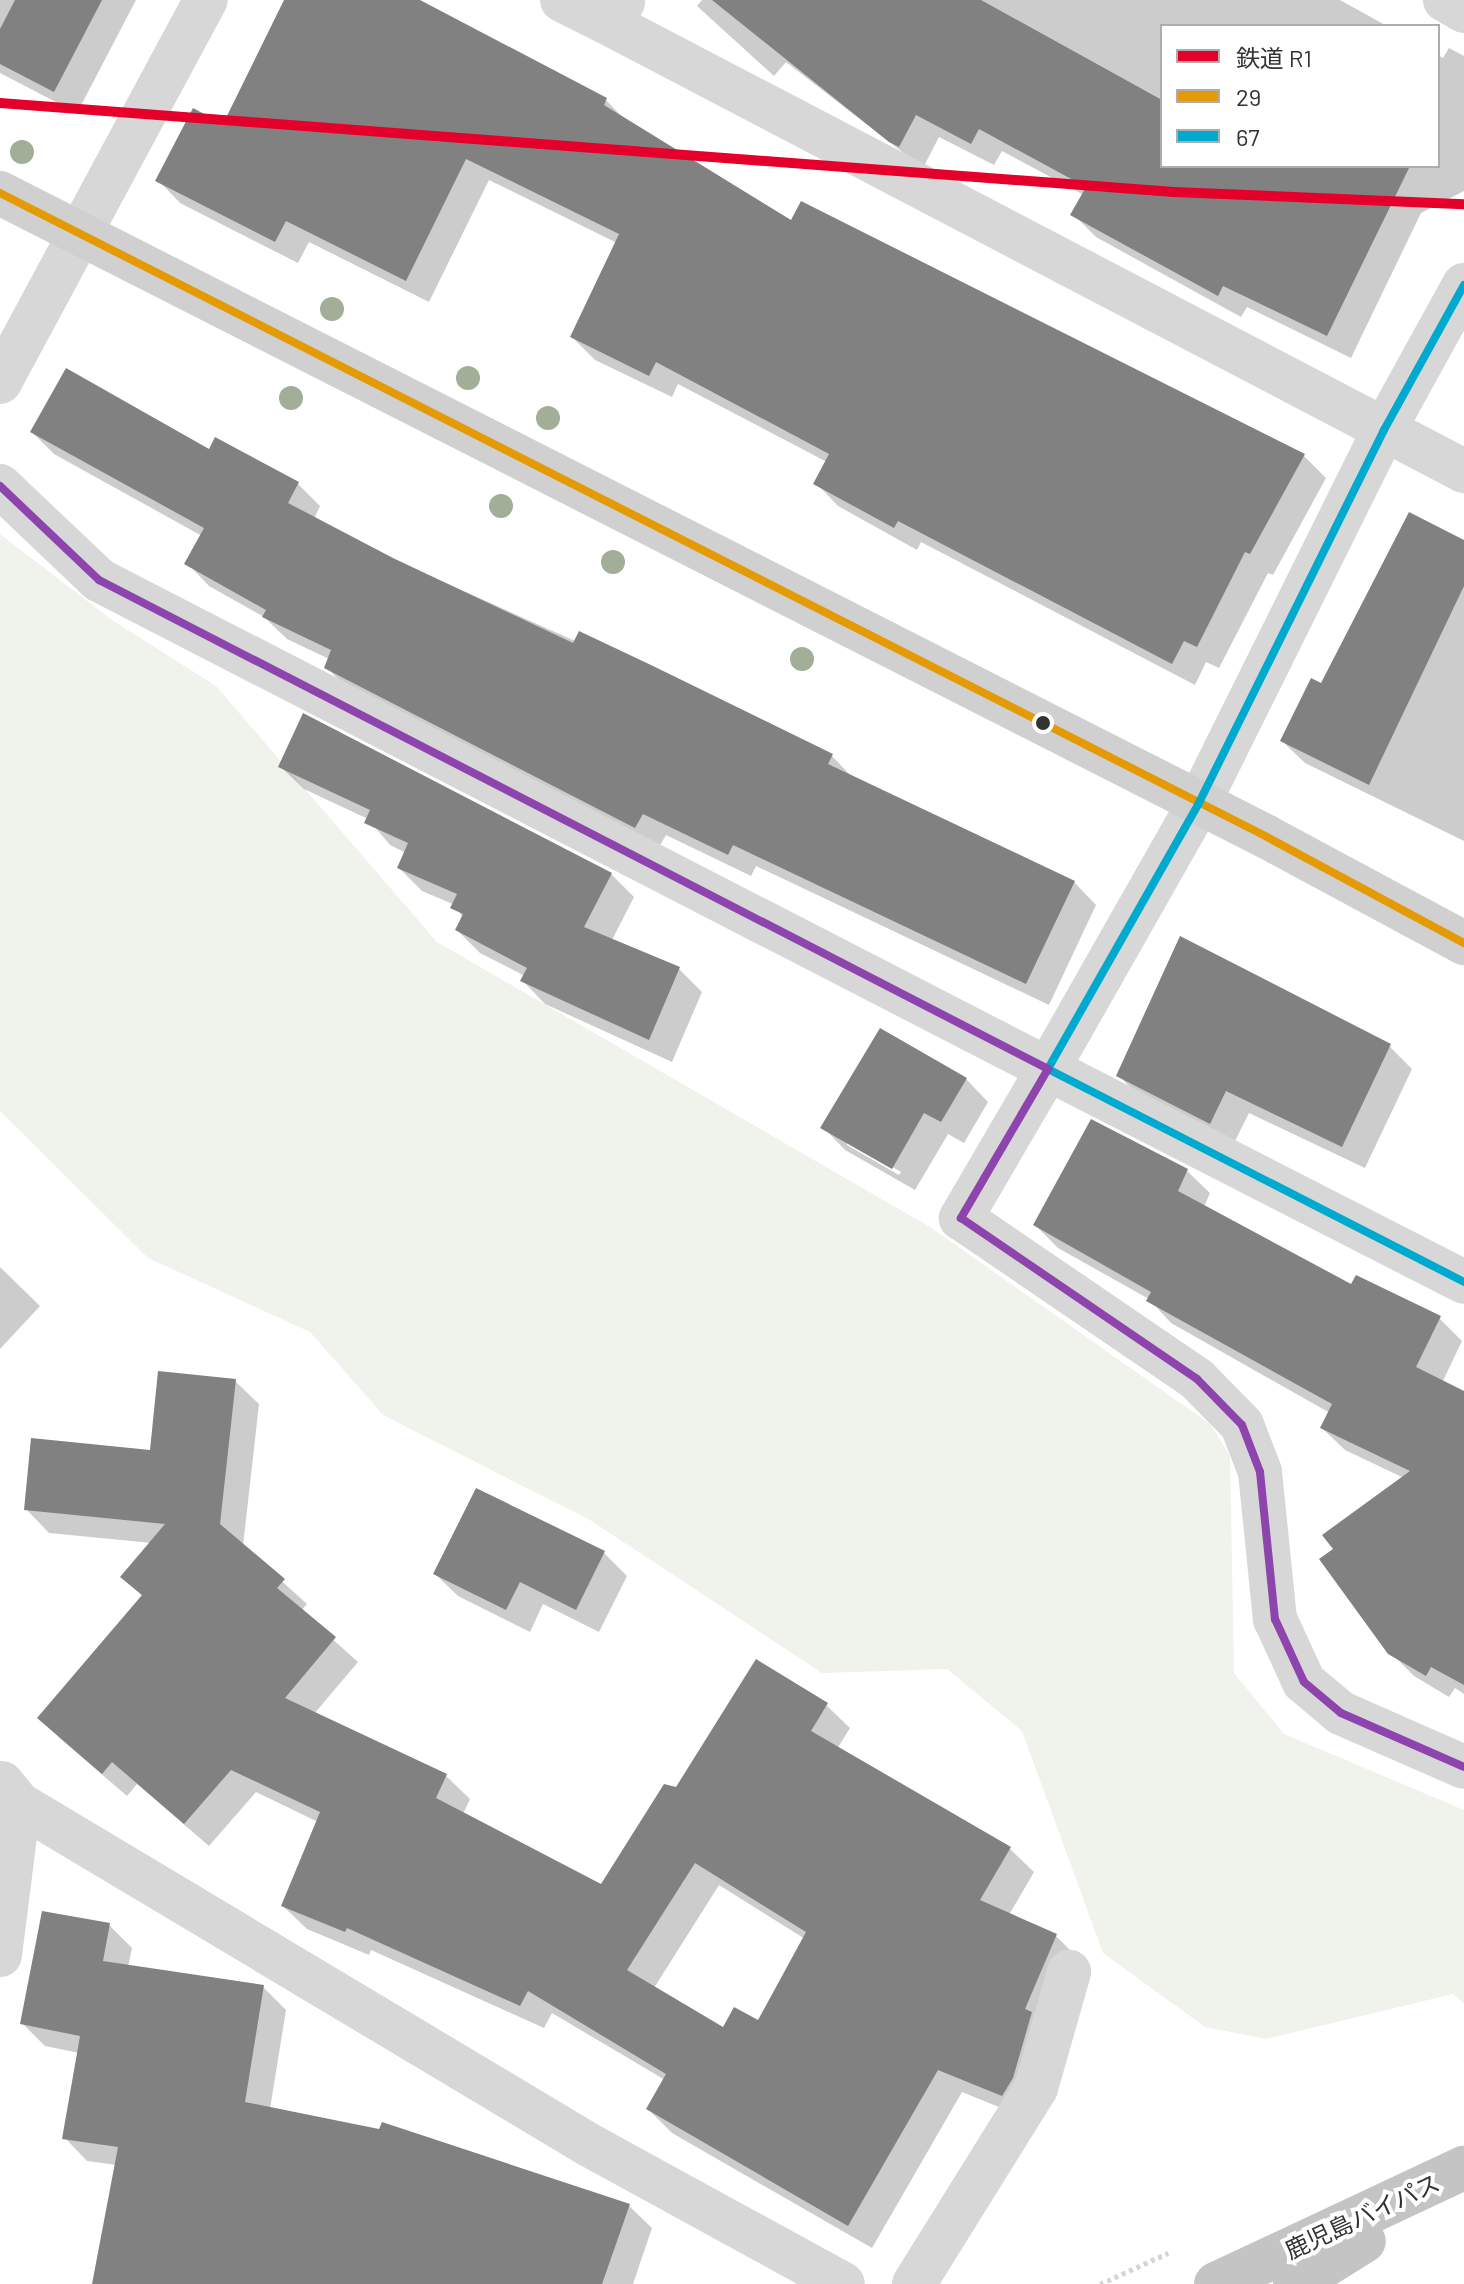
<!DOCTYPE html>
<html>
<head>
<meta charset="utf-8">
<style>
	body { margin:0 }
	#map { position:relative; width:1464px; height:2284px; overflow:hidden; background:#fff; font-family:Barlow,"Noto Sans JP",sans-serif }
	div>[style] { position:absolute }
	.green>* { inset:0; background:#eff3ec }
	.shadow>* { inset:0; background:#0003 }
	.building>* { inset:0; background:#818181 }
	.path>* { height:5px; margin-top:-2.5px; transform-origin:0; background:repeating-linear-gradient(90deg,#d5d5d5 0 4px,transparent 0 8px) }
	.street>* { height:44px; margin:-22px; padding:0 22px; transform-origin:22px; border-radius:22px; background:#d7d7d7 }
	.secondary>* { height:44px; margin:-22px; padding:0 22px; transform-origin:22px; border-radius:22px; background:#d0d0d0 }
	.highway>* { height:44px; margin:-22px; padding:0 22px; transform-origin:22px; border-radius:22px; background:#c4c4c4 }
	.bus-1>* { height:8px; margin:-4px; padding:0 4px; transform-origin:4px; border-radius:4px; background:#e39a05 }
	.bus-2>* { height:8px; margin:-4px; padding:0 4px; transform-origin:4px; border-radius:4px; background:#00a9ce }
	.bus-3>* { height:8px; margin:-4px; padding:0 4px; transform-origin:4px; border-radius:4px; background:#8e44ad }
	.rail-1>* { height:10px; margin:-5px; padding:0 5px; transform-origin:5px; border-radius:5px; background:#e4002b }
	.trees>* { width:24px; height:24px; margin:-12px; border-radius:50%; background:#a2ae98 }
	.dots>* { width:22px; height:22px; translate:-50% -50%; box-sizing:border-box; border:4px solid #fff; border-radius:50% }
	span { translate:-50% -50%; white-space:nowrap; text-align:center; line-height:1.15; -webkit-text-stroke:8px #fff; paint-order:stroke }
	.street-label { font-size:24px; color:#333 }
	.legend { position:absolute; left:1160px; top:24px; width:280px; height:144px; box-sizing:border-box; background:#fff; border:2px solid #adadad; margin:0; padding:10px 14px; list-style:none; font-size:24px; color:#333 }
	.legend li { display:flex; align-items:center; gap:16px; height:40px }
	.legend b { width:40px; border:2px solid #adadad }
</style>
</head>
<body>
<div id="map">
	<div class="green">
		<i style="clip-path:polygon(0 534px,112px 620px,216px 686px,437px 942px,930px 1227px,1210px 1424px,1230px 1456px,1234px 1673px,1284px 1734px,1464px 1810px,1464px 2004px,1453px 1994px,1266px 2039px,1205px 2027px,1103px 1953px,1022px 1731px,947px 1669px,822px 1673px,590px 1520px,383px 1415px,310px 1332px,148px 1258px,0 1111px)"></i>
	</div>
	<div class="shadow">
		<i style="clip-path:polygon(0 0,136px 0,77px 113px,0 73px)"></i>
		<i style="clip-path:polygon(286px 0,416px 0,606px 100px,626px 121px,791px 223px,1304px 456px,1326px 478px,1273px 575px,1268px 573px,1219px 668px,1206px 662px,1195px 685px,921px 542px,917px 550px,838px 506px,816px 483px,827px 462px,678px 384px,672px 397px,595px 360px,572px 337px,617px 243px,489px 180px,429px 302px,309px 242px,298px 263px,180px 203px,158px 180px,224px 126px)"></i>
		<i style="clip-path:polygon(702px 0,1340px 0,1387px 26px,1162px 26px,1162px 166px,1438px 166px,1438px 55px,1443px 58px,1449px 48px,1464px 56px,1464px 191px,1421px 213px,1351px 358px,1247px 307px,1241px 317px,1096px 237px,1073px 214px,1084px 195px,1002px 151px,994px 165px,939px 137px,923px 168px,786px 62px,774px 76px,697px 6px)"></i>
		<i style="clip-path:polygon(32px 432px,210px 451px,216px 440px,298px 484px,320px 506px,314px 519px,392px 559px,832px 756px,853px 778px,1074px 882px,1096px 905px,1049px 1005px,756px 866px,751px 876px,666px 835px,658px 849px,348px 689px,326px 667px,329px 659px,287px 639px,264px 617px,209px 586px,187px 563px,202px 536px,54px 454px)"></i>
		<i style="clip-path:polygon(1464px 540px,1464px 841px,1305px 763px,1282px 741px,1321px 685px)"></i>
		<i style="clip-path:polygon(281px 767px,611px 874px,634px 897px,612px 940px,679px 969px,702px 992px,672px 1062px,545px 1004px,523px 981px,525px 976px,480px 953px,457px 930px,463px 918px,455px 905px,422px 891px,399px 868px,406px 853px,390px 845px,368px 819px,304px 789px)"></i>
		<i style="clip-path:polygon(1389px 1046px,1412px 1069px,1365px 1168px,1249px 1113px,1233px 1145px,1141px 1098px,1118px 1075px)"></i>
		<i style="clip-path:polygon(evenodd,966px 1079px,988px 1102px,964px 1143px,948px 1134px,915px 1190px,845px 1150px,823px 1127px,966px 1079px,847px 1141px,901px 1172px,899px 1175px,847px 1145px,847px 1141px)"></i>
		<i style="clip-path:polygon(1187px 1171px,1210px 1193px,1204px 1207px,1352px 1287px,1439px 1318px,1462px 1341px,1442px 1383px,1464px 1395px,1464px 1694px,1455px 1688px,1449px 1697px,1414px 1676px,1390px 1652px,1336px 1550px,1404px 1478px,1345px 1450px,1322px 1428px,1330px 1413px,1171px 1323px,1149px 1299px,1058px 1248px,1035px 1225px)"></i>
		<i style="clip-path:polygon(0 1267px,40px 1306px,0 1349px)"></i>
		<i style="clip-path:polygon(evenodd,235px 1381px,259px 1404px,243px 1546px,307px 1604px,301px 1611px,358px 1662px,314px 1714px,446px 1776px,470px 1799px,463px 1814px,602px 1887px,677px 1789px,826px 1705px,850px 1728px,837px 1749px,1010px 1849px,1034px 1872px,1009px 1915px,1056px 1936px,1079px 1959px,1026px 2118px,962px 2092px,872px 2248px,672px 2133px,648px 2109px,665px 2080px,552px 2013px,544px 2028px,371px 1950px,369px 1955px,307px 1929px,283px 1906px,318px 1822px,256px 1792px,209px 1846px,137px 1784px,127px 1796px,63px 1741px,39px 1718px,143px 1597px,123px 1577px,152px 1543px,49px 1533px,26px 1509px,152px 1452px,235px 1381px,719px 1885px,805px 1939px,758px 2023px,724px 2029px,654px 1988px,719px 1885px)"></i>
		<i style="clip-path:polygon(477px 1491px,604px 1553px,627px 1576px,599px 1632px,543px 1604px,530px 1632px,458px 1596px,435px 1574px)"></i>
		<i style="clip-path:polygon(109px 1925px,132px 1948px,128px 1967px,263px 1987px,286px 2010px,270px 2109px,629px 2206px,652px 2228px,633px 2284px,94px 2284px,117px 2165px,87px 2161px,65px 2138px,79px 2053px,45px 2046px,22px 2023px)"></i>
	</div>
	<div class="building">
		<i style="clip-path:polygon(15px 0,102px 0,54px 92px,0 64px,0 29px)"></i>
		<i style="clip-path:polygon(284px 0,420px 0,607px 98px,604px 105px,791px 220px,801px 201px,1305px 454px,1250px 554px,1245px 552px,1197px 647px,1184px 641px,1172px 664px,898px 521px,894px 528px,813px 484px,829px 454px,656px 362px,649px 376px,570px 337px,619px 234px,466px 159px,406px 281px,286px 221px,275px 242px,155px 181px,193px 108px,223px 124px)"></i>
		<i style="clip-path:polygon(712px 0,981px 0,1162px 100px,1162px 166px,1410px 166px,1327px 336px,1223px 286px,1218px 296px,1070px 215px,1086px 187px,979px 129px,971px 144px,916px 115px,899px 147px,889px 142px)"></i>
		<i style="clip-path:polygon(66px 368px,209px 449px,215px 437px,299px 482px,288px 503px,393px 558px,573px 643px,579px 631px,651px 665px,833px 754px,828px 764px,1075px 881px,1026px 984px,733px 845px,728px 855px,643px 814px,635px 828px,324px 668px,331px 650px,262px 617px,266px 610px,184px 564px,204px 528px,30px 432px)"></i>
		<i style="clip-path:polygon(1409px 512px,1464px 540px,1464px 586px,1369px 785px,1280px 741px,1311px 678px,1321px 683px)"></i>
		<i style="clip-path:polygon(303px 713px,612px 873px,584px 927px,680px 967px,649px 1040px,520px 981px,527px 968px,455px 930px,463px 914px,450px 908px,457px 894px,397px 868px,408px 843px,364px 823px,370px 810px,278px 767px)"></i>
		<i style="clip-path:polygon(1180px 936px,1391px 1044px,1342px 1147px,1226px 1091px,1210px 1124px,1116px 1076px)"></i>
		<i style="clip-path:polygon(880px 1028px,967px 1078px,941px 1122px,924px 1113px,892px 1169px,820px 1128px)"></i>
		<i style="clip-path:polygon(1091px 1119px,1188px 1169px,1178px 1191px,1351px 1284px,1356px 1275px,1441px 1316px,1416px 1367px,1464px 1391px,1464px 1685px,1431px 1667px,1426px 1676px,1388px 1654px,1319px 1559px,1333px 1549px,1322px 1535px,1410px 1471px,1320px 1428px,1332px 1404px,1146px 1301px,1151px 1292px,1033px 1225px)"></i>
		<i style="clip-path:polygon(evenodd,158px 1371px,236px 1379px,220px 1524px,285px 1579px,277px 1588px,336px 1637px,285px 1698px,447px 1774px,436px 1798px,601px 1884px,664px 1784px,676px 1787px,756px 1659px,828px 1703px,811px 1731px,1011px 1847px,980px 1900px,1057px 1934px,1025px 2009px,1032px 2012px,1013px 2078px,1002px 2096px,938px 2070px,848px 2226px,646px 2109px,666px 2074px,528px 1991px,520px 2006px,347px 1928px,345px 1932px,281px 1906px,320px 1812px,231px 1770px,184px 1824px,112px 1762px,102px 1774px,37px 1718px,142px 1595px,120px 1577px,165px 1524px,24px 1510px,31px 1438px,150px 1450px,158px 1371px,695px 1863px,806px 1932px,758px 2020px,734px 2007px,723px 2027px,627px 1970px,695px 1863px)"></i>
		<i style="clip-path:polygon(476px 1488px,605px 1551px,576px 1610px,520px 1582px,506px 1610px,433px 1574px)"></i>
		<i style="clip-path:polygon(42px 1911px,110px 1923px,103px 1961px,264px 1985px,245px 2102px,379px 2129px,382px 2122px,630px 2204px,602px 2284px,92px 2284px,118px 2147px,62px 2139px,80px 2036px,20px 2024px)"></i>
	</div>
	<div class="path">
		<i style="left:1100px;top:2284px;width:75px;rotate:-24.5deg"></i>
	</div>
	<div class="street">
		<i style="left:562px;top:0;width:47px;rotate:26.6deg"></i>
		<i style="left:604px;top:21px;width:27px;rotate:-45deg"></i>
		<i style="left:1445px;top:0;width:22px;rotate:30deg"></i>
		<i style="left:604px;top:21px;width:971px;rotate:27.62deg"></i>
		<i style="left:1464px;top:285px;width:166px;rotate:118.9deg"></i>
		<i style="left:1384px;top:430px;width:416px;rotate:116.4deg"></i>
		<i style="left:1199px;top:803px;width:306px;rotate:119.6deg"></i>
		<i style="left:1048px;top:1069px;width:467px;rotate:27.1deg"></i>
		<i style="left:0;top:382px;width:434px;rotate:-61.7deg"></i>
		<i style="left:0;top:486px;width:137px;rotate:43.5deg"></i>
		<i style="left:99px;top:580px;width:1068px;rotate:27.26deg"></i>
		<i style="left:1048px;top:1069px;width:173px;rotate:120.3deg"></i>
		<i style="left:961px;top:1218px;width:286px;rotate:34.3deg"></i>
		<i style="left:1197px;top:1379px;width:64px;rotate:45.6deg"></i>
		<i style="left:1242px;top:1425px;width:50px;rotate:69deg"></i>
		<i style="left:1260px;top:1472px;width:148px;rotate:84.2deg"></i>
		<i style="left:1275px;top:1619px;width:69px;rotate:65.3deg"></i>
		<i style="left:1304px;top:1682px;width:48px;rotate:40deg"></i>
		<i style="left:1341px;top:1713px;width:134px;rotate:23.7deg"></i>
		<i style="left:0;top:1804px;width:19px"></i>
		<i style="left:19px;top:1804px;width:666px;rotate:30.88deg"></i>
		<i style="left:591px;top:2146px;width:287px;rotate:28.7deg"></i>
		<i style="left:0;top:1955px;width:152px;rotate:-82.8deg"></i>
		<i style="left:19px;top:1804px;width:27px;rotate:-129deg"></i>
		<i style="left:914px;top:2284px;width:231px;rotate:-58.1deg"></i>
		<i style="left:1036px;top:2088px;width:121px;rotate:-74.1deg"></i>
	</div>
	<div class="secondary">
		<i style="left:0;top:193px;width:1421px;rotate:26.94deg"></i>
		<i style="left:1267px;top:837px;width:224px;rotate:28.3deg"></i>
	</div>
	<div class="highway">
		<i style="left:1216px;top:2284px;width:274px;rotate:-25.1deg"></i>
		<i style="left:1295px;top:2284px;width:81px;rotate:-31.9deg"></i>
	</div>
	<div class="bus-1">
		<i style="left:0;top:193px;width:1421px;rotate:26.94deg"></i>
		<i style="left:1267px;top:837px;width:224px;rotate:28.3deg"></i>
	</div>
	<div class="bus-2">
		<i style="left:1464px;top:285px;width:166px;rotate:118.9deg"></i>
		<i style="left:1384px;top:430px;width:416px;rotate:116.4deg"></i>
		<i style="left:1199px;top:803px;width:306px;rotate:119.6deg"></i>
		<i style="left:1048px;top:1069px;width:467px;rotate:27.1deg"></i>
	</div>
	<div class="bus-3">
		<i style="left:0;top:486px;width:137px;rotate:43.5deg"></i>
		<i style="left:99px;top:580px;width:1068px;rotate:27.26deg"></i>
		<i style="left:1048px;top:1069px;width:173px;rotate:120.3deg"></i>
		<i style="left:961px;top:1218px;width:286px;rotate:34.3deg"></i>
		<i style="left:1197px;top:1379px;width:64px;rotate:45.6deg"></i>
		<i style="left:1242px;top:1425px;width:50px;rotate:69deg"></i>
		<i style="left:1260px;top:1472px;width:148px;rotate:84.2deg"></i>
		<i style="left:1275px;top:1619px;width:69px;rotate:65.3deg"></i>
		<i style="left:1304px;top:1682px;width:48px;rotate:40deg"></i>
		<i style="left:1341px;top:1713px;width:134px;rotate:23.7deg"></i>
	</div>
	<div class="rail-1">
		<i style="left:0;top:103px;width:1177px;rotate:4.34deg"></i>
		<i style="left:1174px;top:192px;width:290px;rotate:2.4deg"></i>
	</div>
	<div class="trees">
		<i style="left:22px;top:152px"></i>
		<i style="left:332px;top:309px"></i>
		<i style="left:468px;top:378px"></i>
		<i style="left:291px;top:398px"></i>
		<i style="left:548px;top:418px"></i>
		<i style="left:501px;top:506px"></i>
		<i style="left:613px;top:562px"></i>
		<i style="left:802px;top:659px"></i>
	</div>
	<div class="dots">
		<i style="left:1043px;top:723px;background:#333"></i>
	</div>
	<div class="street-label">
		<span style="left:1362px;top:2216px;rotate:-25deg">鹿児島バイパス</span>
	</div>
	<ul class="legend">
	<li><b style="height:10px;background:#e4002b"></b>鉄道 R1</li>
	<li><b style="height:10px;background:#e39a05"></b>29</li>
	<li><b style="height:10px;background:#00a9ce"></b>67</li>
	</ul>
</div>
</body>
</html>
